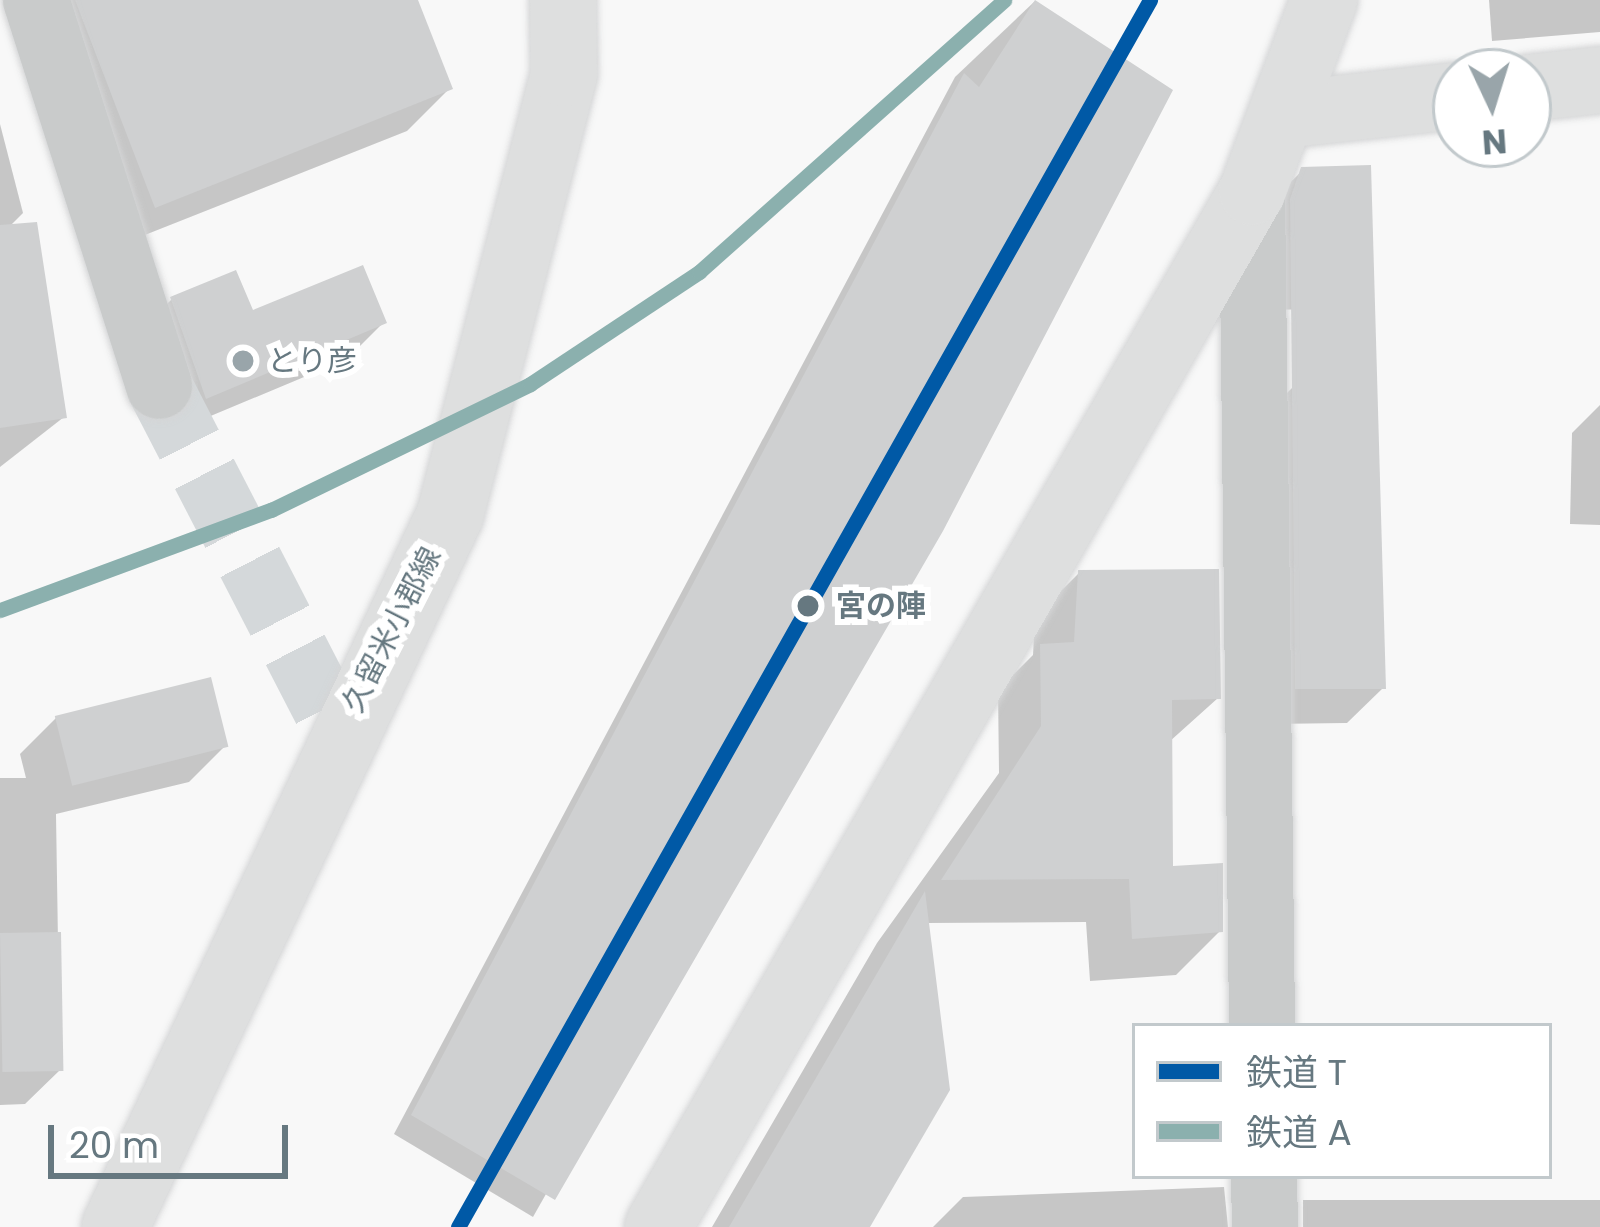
<!DOCTYPE html>
<html>
<head>
<meta charset="utf-8">
<style>
	body { margin:0 }
	#map { position:relative; width:1600px; height:1227px; overflow:hidden; background:#f8f8f8; font-family:Poppins,"Noto Sans JP",sans-serif }
	div>[style] { position:absolute }
	.shadow>* { inset:0; background:#0003; transform-origin:0 0 }
	.building>* { inset:0; background:#cfd0d1; transform-origin:0 0 }
	.street-tunnel>* { height:66px; margin-top:-33px; transform-origin:0; background:repeating-linear-gradient(90deg,#d4d8da 0 66px,transparent 0 99px) }
	.roads { filter:drop-shadow(0 0 3px #d4d5d6) drop-shadow(0 0 3px #d4d5d6) }
	.street>* { height:66px; margin:-33px; padding:0 33px; transform-origin:33px; border-radius:33px; background:#c9cbcb }
	.secondary>* { height:66px; margin:-33px; padding:0 33px; transform-origin:33px; border-radius:33px; background:#dedfdf }
	.primary>* { height:66px; margin:-33px; padding:0 33px; transform-origin:33px; border-radius:33px; background:#dedfdf }
	.rail-1>* { height:15px; margin:-7.5px; padding:0 7.5px; transform-origin:7.5px; border-radius:7.5px; background:#0059a6 }
	.rail-2>* { height:15px; margin:-7.5px; padding:0 7.5px; transform-origin:7.5px; border-radius:7.5px; background:#8bb0ae }
	.dots>* { width:33px; height:33px; translate:-50% -50%; box-sizing:border-box; border:6px solid #fff; border-radius:50% }
	span { translate:-50% -50%; white-space:nowrap; text-align:center; line-height:1.15; -webkit-text-stroke:12px #fff; paint-order:stroke }
	.poi-label { font-size:30px; color:#667880 }
	.left { translate:0 -50%; text-align:left }
	.stop-label { font-size:30px; color:#667880; font-weight:700 }
	.street-label { font-size:30px; color:#667880 }
	.legend { position:absolute; left:1132px; top:1023px; width:420px; height:156px; box-sizing:border-box; background:#fff; border:3px solid #c2c9cc; margin:0; padding:15px 21px; list-style:none; font-size:36px; color:#667880 }
	.legend li { display:flex; align-items:center; gap:24px; height:60px }
	.legend b { width:60px; border:3px solid #c2c9cc }
	.north { position:absolute; left:1432px; top:48px; width:120px; height:120px; box-sizing:border-box; background:#fff; border:3px solid #c2c9cc; border-radius:50%; rotate:176deg; font-size:33px; font-weight:700; line-height:48px; text-align:center; color:#667880 }
	.north::after { content:''; display:block; margin:auto; width:42px; height:54px; background:#99a5aa; clip-path:polygon(50% 0,100% 100%,50% 72%,0 100%) }
	.scale { position:absolute; left:48px; top:1125px; width:240px; height:54px; box-sizing:border-box; border:6px solid #667880; border-top:0; padding-left:15px; font-size:36px; line-height:42px; white-space:nowrap; color:#667880; -webkit-text-stroke:9px #fff; paint-order:stroke }
</style>
</head>
<body>
<div id="map">
	<div class="shadow">
		<i style="clip-path:polygon(68px 0,415px 0,450px 88px,407px 131px,112px 248px)"></i>
		<i style="clip-path:polygon(1489px 0,1600px 0,1600px 32px,1492px 41px)"></i>
		<i style="clip-path:polygon(1034px 2px,1169px 91px,533px 1217px,394px 1134px,955px 77px)"></i>
		<i style="clip-path:polygon(0 124px,23px 213px,0 236px)"></i>
		<i style="clip-path:polygon(1303px 170px,1334px 309px,1256px 310px,1266px 206px)"></i>
		<i style="clip-path:polygon(172px 299px,251px 314px,383px 323px,347px 359px,170px 433px,136px 335px)"></i>
		<i style="clip-path:polygon(0 338px,64px 417px,0 467px)"></i>
		<i style="clip-path:polygon(1295px 385px,1383px 688px,1347px 723px,1261px 724px,1259px 421px)"></i>
		<i style="clip-path:polygon(1600px 405px,1600px 525px,1570px 524px,1572px 433px)"></i>
		<i style="clip-path:polygon(1079px 573px,1218px 698px,1169px 742px,1170px 870px,1220px 931px,1176px 975px,1090px 981px,1086px 922px,926px 923px,866px 1227px,712px 1227px,877px 943px,999px 773px,998px 690px,1033px 655px,1035px 617px)"></i>
		<i style="clip-path:polygon(56px 718px,225px 746px,189px 782px,56px 814px,60px 1070px,25px 1104px,0 1105px,0 778px,26px 778px,20px 754px)"></i>
		<i style="clip-path:polygon(1224px 1187px,1228px 1227px,933px 1227px,963px 1197px)"></i>
		<i style="left:1303px;top:1200px;width:297px;height:38px"></i>
	</div>
	<div class="building">
		<i style="clip-path:polygon(75px 0,418px 0,453px 89px,155px 208px)"></i>
		<i style="clip-path:polygon(1035px 0,1173px 90px,943px 531px,555px 1200px,411px 1115px,964px 73px,979px 87px)"></i>
		<i style="clip-path:polygon(1371px 165px,1386px 689px,1295px 689px,1290px 199px,1301px 167px)"></i>
		<i style="clip-path:polygon(37px 222px,67px 418px,0 428px,0 225px)"></i>
		<i style="clip-path:polygon(363px 265px,387px 323px,206px 399px,170px 297px,236px 270px,253px 310px)"></i>
		<i style="clip-path:polygon(1219px 569px,1221px 699px,1172px 700px,1173px 866px,1223px 863px,1223px 932px,1132px 939px,1129px 879px,941px 880px,1041px 726px,1040px 644px,1074px 642px,1078px 570px)"></i>
		<i style="left:211px;top:677px;width:72px;height:161px;rotate:76deg"></i>
		<i style="clip-path:polygon(925px 891px,950px 1090px,870px 1227px,729px 1227px)"></i>
		<i style="left:61px;top:932px;width:139px;height:61px;rotate:89deg"></i>
	</div>
	<div class="street-tunnel">
		<i style="left:159px;top:386px;width:392px;rotate:62.7deg"></i>
	</div>
	<div class="roads">
		<div class="street">
			<i style="left:36px;top:0;width:405px;rotate:72.3deg"></i>
			<i style="left:1252px;top:192px;width:834px;rotate:89.31deg"></i>
			<i style="left:1264px;top:1176px;width:51px;rotate:88.9deg"></i>
		</div>
		<div class="secondary">
			<i style="left:1528px;top:88px;width:72px;rotate:-6.3deg"></i>
			<i style="left:1283px;top:115px;width:174px;rotate:-6.3deg"></i>
			<i style="left:658px;top:1227px;width:1193px;rotate:-60.15deg"></i>
			<i style="left:1252px;top:192px;width:205px;rotate:-69.4deg"></i>
		</div>
		<div class="primary">
			<i style="left:115px;top:1227px;width:787px;rotate:-64.8deg"></i>
			<i style="left:450px;top:515px;width:456px;rotate:-75.5deg"></i>
			<i style="left:564px;top:73px;width:73px;rotate:-90.8deg"></i>
		</div>
	</div>
	<div class="rail-1">
		<i style="left:458px;top:1227px;width:1409px;rotate:-60.58deg"></i>
	</div>
	<div class="rail-2">
		<i style="left:0;top:610px;width:289px;rotate:-20.3deg"></i>
		<i style="left:271px;top:510px;width:288px;rotate:-25.9deg"></i>
		<i style="left:530px;top:384px;width:203px;rotate:-33.5deg"></i>
		<i style="left:699px;top:272px;width:409px;rotate:-41.7deg"></i>
	</div>
	<div class="dots">
		<i style="left:243px;top:361px;background:#99a5aa"></i>
		<i style="left:808px;top:606px;background:#667880"></i>
	</div>
	<div class="poi-label">
		<span class="left" style="left:267px;top:361px">とり彦</span>
	</div>
	<div class="stop-label">
		<span class="left" style="left:836px;top:606px">宮の陣</span>
	</div>
	<div class="street-label">
		<span style="left:392px;top:630px;rotate:-63deg">久留米小郡線</span>
	</div>
	<ul class="legend">
	<li><b style="height:15px;background:#0059a6"></b>鉄道 T</li>
	<li><b style="height:15px;background:#8bb0ae"></b>鉄道 A</li>
	</ul>
	<div class="north">N</div>
	<div class="scale">20 m</div>
</div>
</body>
</html>
